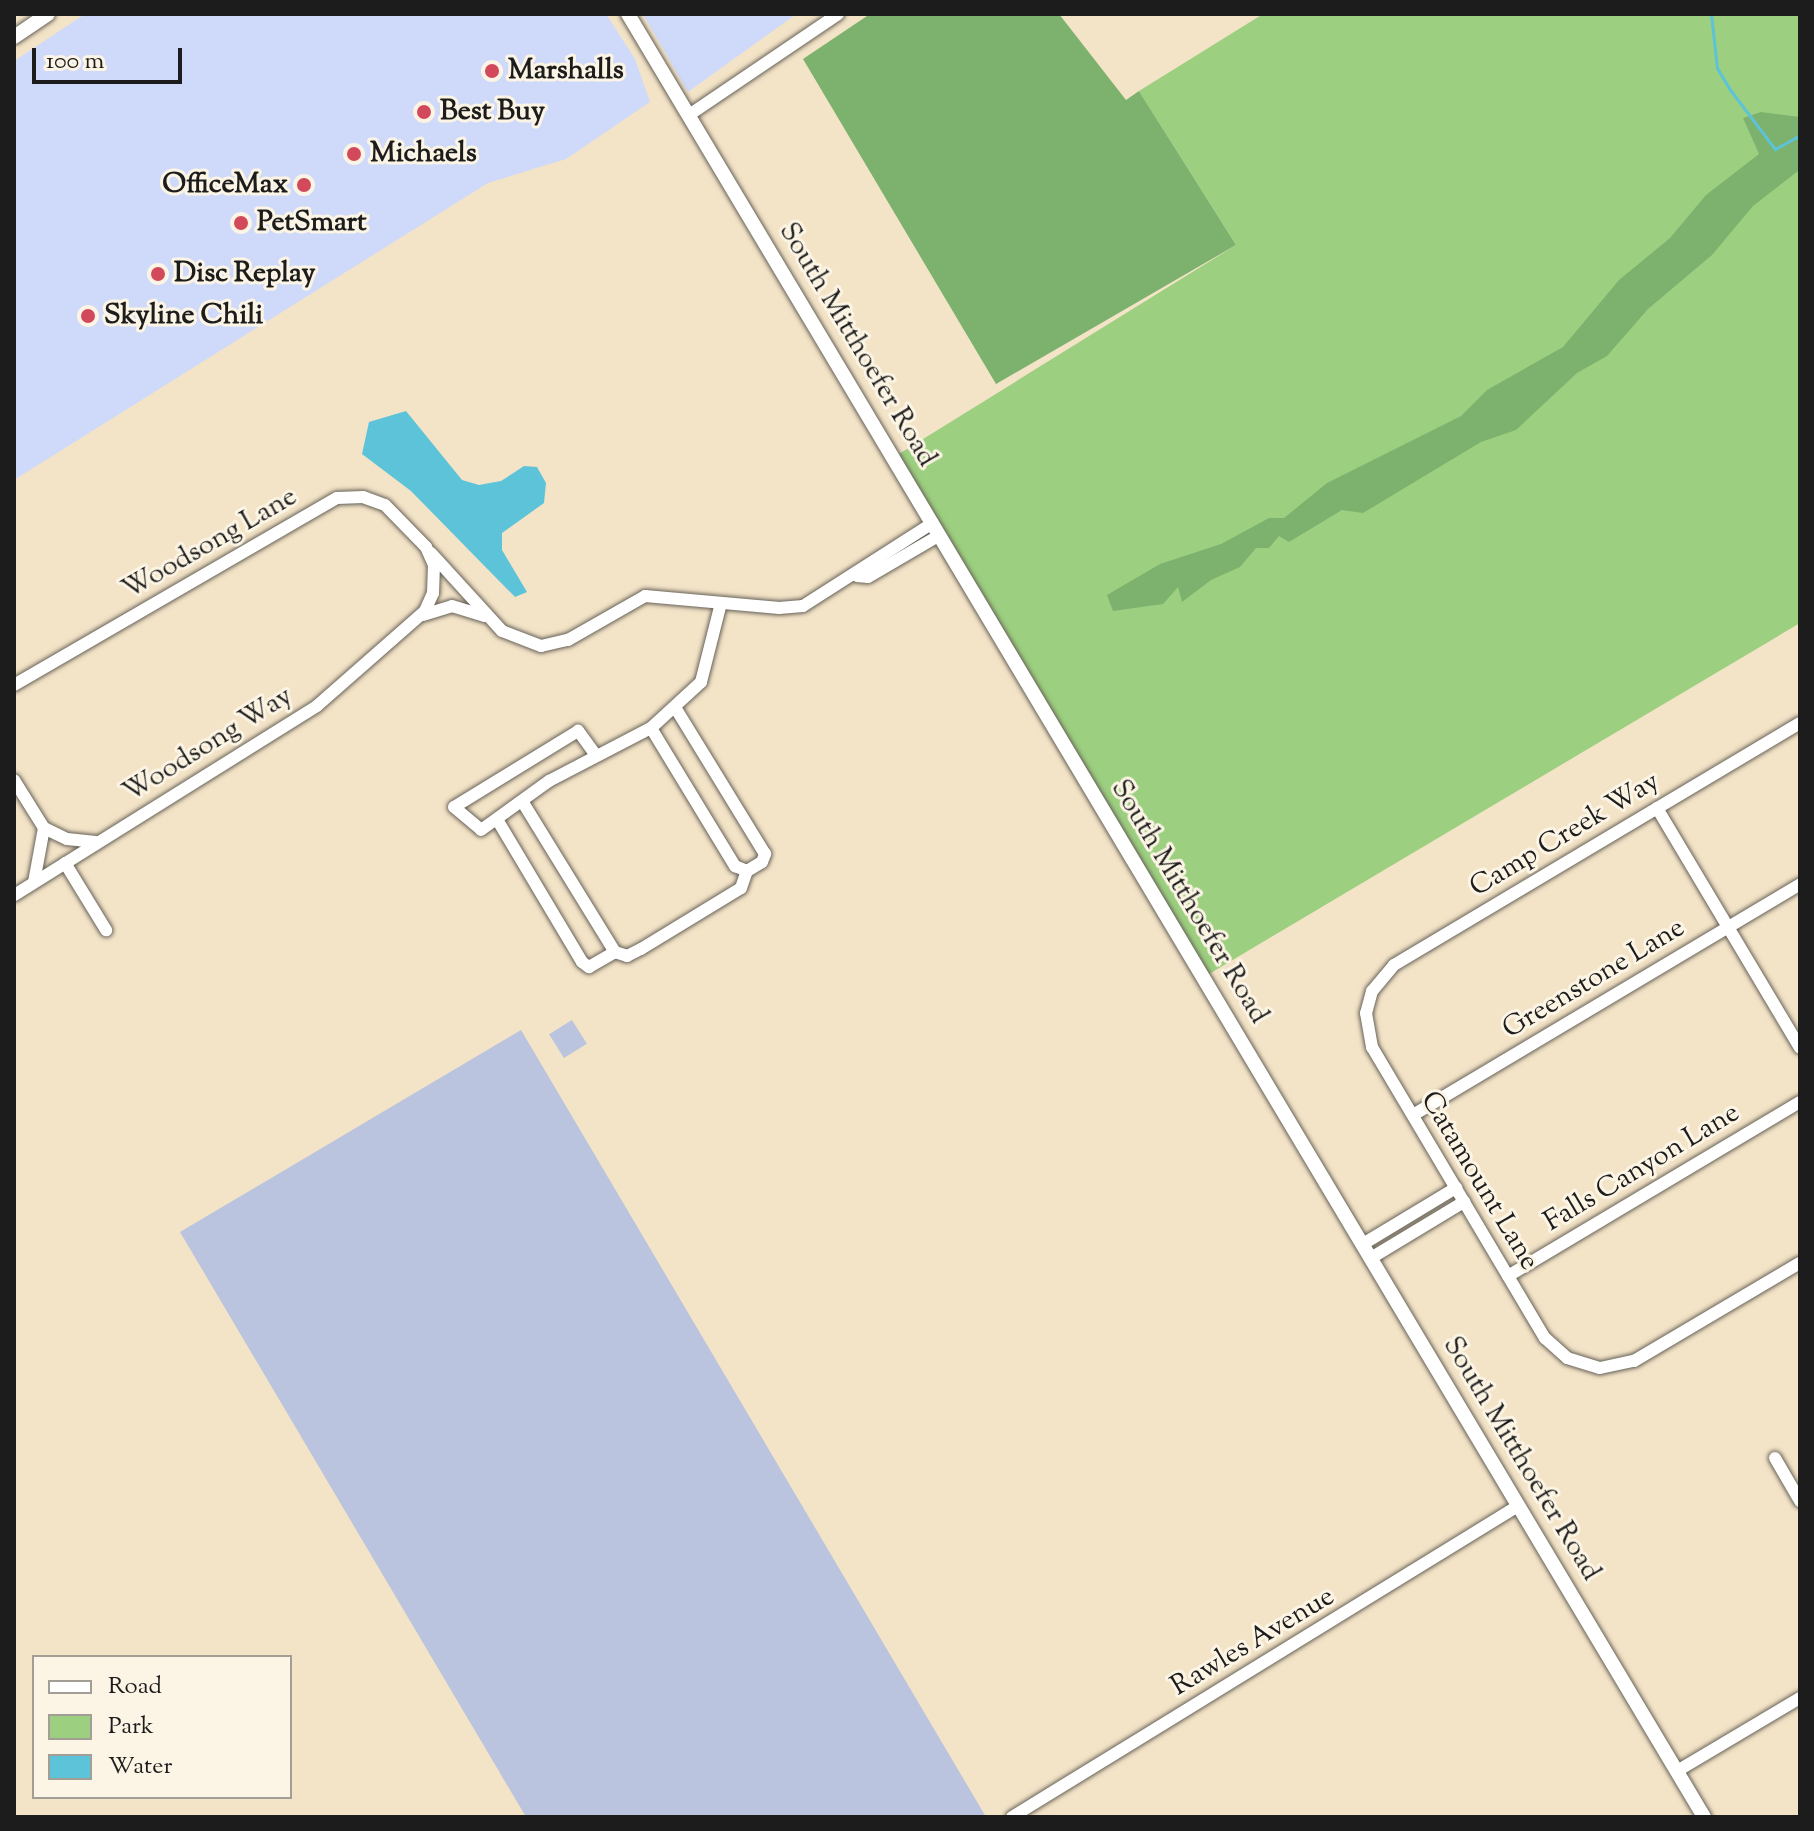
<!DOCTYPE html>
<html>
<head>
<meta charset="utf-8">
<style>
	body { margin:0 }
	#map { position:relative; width:1814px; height:1831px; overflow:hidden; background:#f3e3c7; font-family:"Sorts Mill Goudy",serif }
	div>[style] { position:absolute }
	.built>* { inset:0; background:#cfdafa }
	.industrial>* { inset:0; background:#bac4de; transform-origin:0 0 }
	.green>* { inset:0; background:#9ccf7f }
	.forest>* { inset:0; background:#7db26e }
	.water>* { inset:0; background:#5cc3d9 }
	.stream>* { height:3px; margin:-1.5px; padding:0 1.5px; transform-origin:1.5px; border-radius:1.5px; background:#5cc3d9 }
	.roads { filter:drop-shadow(0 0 2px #676258) drop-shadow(0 0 2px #676258) }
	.minor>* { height:12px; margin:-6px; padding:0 6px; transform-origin:6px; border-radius:6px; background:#fff }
	.major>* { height:14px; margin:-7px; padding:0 7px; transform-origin:7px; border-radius:7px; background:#fff }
	.dots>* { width:22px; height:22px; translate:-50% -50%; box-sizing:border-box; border:4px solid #fcf5e5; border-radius:50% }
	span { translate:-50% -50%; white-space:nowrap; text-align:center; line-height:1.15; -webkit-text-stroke:6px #fcf5e5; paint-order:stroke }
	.poi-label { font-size:28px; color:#1c1c1c; font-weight:700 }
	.left { translate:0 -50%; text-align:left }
	.right { translate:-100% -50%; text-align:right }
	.street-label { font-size:28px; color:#1c1c1c }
	.frame { position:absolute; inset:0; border:16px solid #1c1c1c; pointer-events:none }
	.legend { position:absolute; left:32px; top:1655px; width:260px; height:144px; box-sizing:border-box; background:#fcf5e5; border:2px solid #a29e95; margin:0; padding:10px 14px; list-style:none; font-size:24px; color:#1c1c1c }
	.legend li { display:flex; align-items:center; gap:16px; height:40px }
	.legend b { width:40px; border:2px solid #a29e95 }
	.scale { position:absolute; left:32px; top:48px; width:150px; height:36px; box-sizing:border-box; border:4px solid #1c1c1c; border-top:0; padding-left:10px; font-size:24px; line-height:28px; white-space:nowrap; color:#1c1c1c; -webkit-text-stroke:6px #fcf5e5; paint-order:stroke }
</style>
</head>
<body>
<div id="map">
	<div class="built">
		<i style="clip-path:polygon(85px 14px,606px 14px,635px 59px,650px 102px,566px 159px,488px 183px,14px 480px,14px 61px)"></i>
		<i style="clip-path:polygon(643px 14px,795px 14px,795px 15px,688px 92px)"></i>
	</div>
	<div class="industrial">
		<i style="left:572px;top:1020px;width:28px;height:27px;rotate:58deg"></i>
		<i style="clip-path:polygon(521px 1030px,986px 1817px,526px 1817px,180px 1232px)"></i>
	</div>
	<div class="green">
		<i style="clip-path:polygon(1263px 14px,1800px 14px,1800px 623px,1204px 977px,894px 457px,1236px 245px,1139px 91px)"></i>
	</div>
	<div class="forest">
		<i style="clip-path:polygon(870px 14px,1059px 14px,1126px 100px,1139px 91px,1236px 245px,996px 384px,803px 59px)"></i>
		<i style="clip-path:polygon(1761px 112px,1800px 117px,1798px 171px,1753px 206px,1712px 255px,1648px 309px,1607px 356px,1577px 373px,1516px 430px,1481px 442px,1363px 513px,1342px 510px,1289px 542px,1279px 536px,1269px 548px,1256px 548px,1240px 567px,1211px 580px,1182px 602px,1178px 587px,1163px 604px,1113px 611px,1107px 595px,1160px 564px,1221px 544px,1269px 518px,1284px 518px,1327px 483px,1461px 416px,1487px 390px,1563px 347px,1619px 280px,1670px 238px,1706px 195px,1759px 154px,1743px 118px)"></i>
	</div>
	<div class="water">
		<i style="clip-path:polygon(406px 411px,462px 480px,479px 485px,501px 481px,524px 466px,537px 467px,546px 483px,544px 503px,502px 533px,502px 550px,527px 592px,515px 597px,411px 491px,362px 454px,369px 422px)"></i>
	</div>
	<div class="stream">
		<i style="left:1711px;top:14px;width:54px;rotate:83.7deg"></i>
		<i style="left:1717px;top:68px;width:27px;rotate:59deg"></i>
		<i style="left:1731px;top:91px;width:73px;rotate:52.8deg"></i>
		<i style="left:1775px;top:149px;width:29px;rotate:-29deg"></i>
	</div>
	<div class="roads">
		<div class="minor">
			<i style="left:689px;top:115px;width:180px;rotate:-34.1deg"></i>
			<i style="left:431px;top:553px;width:105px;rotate:47.7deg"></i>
			<i style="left:502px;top:631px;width:42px;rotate:21deg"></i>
			<i style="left:541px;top:646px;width:28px;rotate:-13deg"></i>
			<i style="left:568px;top:640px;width:89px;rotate:-29.7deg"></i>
			<i style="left:645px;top:596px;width:135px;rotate:5.1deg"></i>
			<i style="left:779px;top:608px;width:24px;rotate:-5deg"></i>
			<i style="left:803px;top:606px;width:154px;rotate:-32.6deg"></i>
			<i style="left:857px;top:576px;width:11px;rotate:5deg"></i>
			<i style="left:868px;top:577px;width:83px;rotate:-30.3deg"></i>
			<i style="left:423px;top:615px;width:30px;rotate:-17deg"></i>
			<i style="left:452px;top:606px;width:34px;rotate:17deg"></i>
			<i style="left:14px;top:685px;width:373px;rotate:-30.1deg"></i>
			<i style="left:337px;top:498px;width:26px;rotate:-2deg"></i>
			<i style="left:363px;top:497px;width:23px;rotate:20deg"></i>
			<i style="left:385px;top:505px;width:59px;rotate:45.7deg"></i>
			<i style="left:426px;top:547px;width:20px;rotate:66deg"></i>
			<i style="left:434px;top:565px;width:28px;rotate:92deg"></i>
			<i style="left:433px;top:593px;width:20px;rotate:114deg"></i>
			<i style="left:425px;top:611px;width:144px;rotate:138.7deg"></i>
			<i style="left:317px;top:706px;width:357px;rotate:148deg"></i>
			<i style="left:1800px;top:723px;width:473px;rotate:149.2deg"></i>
			<i style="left:1394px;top:965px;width:34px;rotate:130deg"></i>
			<i style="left:1372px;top:991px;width:23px;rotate:105deg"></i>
			<i style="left:1366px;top:1013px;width:35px;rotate:80deg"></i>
			<i style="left:1372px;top:1047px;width:339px;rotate:59.3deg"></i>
			<i style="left:1545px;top:1338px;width:30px;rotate:42deg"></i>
			<i style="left:1567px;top:1358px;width:34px;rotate:17deg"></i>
			<i style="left:1600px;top:1368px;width:35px;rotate:-12deg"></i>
			<i style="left:1634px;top:1361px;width:193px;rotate:-30.6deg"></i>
			<i style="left:651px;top:728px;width:162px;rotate:58.7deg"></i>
			<i style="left:735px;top:866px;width:13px;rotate:23deg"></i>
			<i style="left:747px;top:871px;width:17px;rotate:-31deg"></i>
			<i style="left:762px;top:862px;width:9px;rotate:-69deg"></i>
			<i style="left:765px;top:854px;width:170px;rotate:-121.5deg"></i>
			<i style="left:595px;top:754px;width:29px;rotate:-126deg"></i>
			<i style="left:578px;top:731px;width:145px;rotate:148.5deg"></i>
			<i style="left:454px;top:807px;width:35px;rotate:40deg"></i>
			<i style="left:481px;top:830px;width:84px;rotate:-35.8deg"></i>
			<i style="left:549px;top:781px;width:115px;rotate:-27.5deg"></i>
			<i style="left:651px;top:728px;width:68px;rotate:-42.6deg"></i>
			<i style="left:701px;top:682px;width:81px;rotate:-75.8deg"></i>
			<i style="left:14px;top:780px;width:57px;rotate:58deg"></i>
			<i style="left:522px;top:801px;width:177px;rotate:58.4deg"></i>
			<i style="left:615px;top:952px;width:13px;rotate:18deg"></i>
			<i style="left:627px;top:956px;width:16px;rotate:-27deg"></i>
			<i style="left:641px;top:949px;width:117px;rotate:-31.4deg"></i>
			<i style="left:741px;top:888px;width:18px;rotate:-71deg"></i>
			<i style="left:1657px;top:808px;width:279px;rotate:59.2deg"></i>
			<i style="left:498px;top:821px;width:164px;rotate:59.2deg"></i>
			<i style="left:582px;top:962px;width:9px;rotate:36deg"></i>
			<i style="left:589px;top:967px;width:30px;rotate:-30deg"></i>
			<i style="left:44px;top:828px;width:25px;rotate:26deg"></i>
			<i style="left:67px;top:839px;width:29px;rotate:6deg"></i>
			<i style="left:65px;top:863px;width:79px;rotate:58.5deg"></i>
			<i style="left:34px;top:882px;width:55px;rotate:-79.5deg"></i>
			<i style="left:1413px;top:1115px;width:451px;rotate:-30.8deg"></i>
			<i style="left:1363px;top:1244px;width:109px;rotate:-31.1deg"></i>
			<i style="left:1371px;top:1258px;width:109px;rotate:-31.1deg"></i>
			<i style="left:1508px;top:1276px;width:340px;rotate:-30.8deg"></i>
			<i style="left:1775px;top:1458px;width:50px;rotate:59.8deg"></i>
			<i style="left:1677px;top:1771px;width:143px;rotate:-30.7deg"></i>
			<i style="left:1012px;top:1817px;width:594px;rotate:-31.58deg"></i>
		</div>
		<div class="major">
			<i style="left:628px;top:14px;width:2100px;rotate:59.17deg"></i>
			<i style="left:14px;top:37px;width:41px;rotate:-34.1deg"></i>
		</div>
	</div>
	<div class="dots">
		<i style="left:492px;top:71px;background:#d1495b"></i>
		<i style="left:424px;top:112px;background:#d1495b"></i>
		<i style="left:354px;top:154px;background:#d1495b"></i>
		<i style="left:304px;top:185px;background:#d1495b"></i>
		<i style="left:241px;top:223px;background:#d1495b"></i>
		<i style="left:158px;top:274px;background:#d1495b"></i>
		<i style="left:88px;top:316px;background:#d1495b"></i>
	</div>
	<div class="poi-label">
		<span class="left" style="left:508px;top:71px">Marshalls</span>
		<span class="left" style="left:440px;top:112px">Best Buy</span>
		<span class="left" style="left:370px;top:154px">Michaels</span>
		<span class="right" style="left:288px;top:185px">OfficeMax</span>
		<span class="left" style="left:257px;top:223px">PetSmart</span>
		<span class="left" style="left:174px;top:274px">Disc Replay</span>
		<span class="left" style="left:104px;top:316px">Skyline Chili</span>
	</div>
	<div class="street-label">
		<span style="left:857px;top:345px;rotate:59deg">South Mitthoefer Road</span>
		<span style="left:210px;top:544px;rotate:-30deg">Woodsong Lane</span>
		<span style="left:208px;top:745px;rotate:-32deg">Woodsong Way</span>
		<span style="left:1565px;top:835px;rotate:-31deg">Camp Creek Way</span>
		<span style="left:1189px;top:902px;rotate:59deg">South Mitthoefer Road</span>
		<span style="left:1594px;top:979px;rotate:-31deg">Greenstone Lane</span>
		<span style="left:1642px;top:1168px;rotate:-31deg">Falls Canyon Lane</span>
		<span style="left:1479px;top:1181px;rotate:59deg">Catamount Lane</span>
		<span style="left:1521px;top:1459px;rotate:59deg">South Mitthoefer Road</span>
		<span style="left:1253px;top:1642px;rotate:-31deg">Rawles Avenue</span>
	</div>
	<div class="frame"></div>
	<ul class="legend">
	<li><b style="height:10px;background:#fff"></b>Road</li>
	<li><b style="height:22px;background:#9ccf7f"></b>Park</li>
	<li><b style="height:22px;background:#5cc3d9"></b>Water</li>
	</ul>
	<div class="scale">100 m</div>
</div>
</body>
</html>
